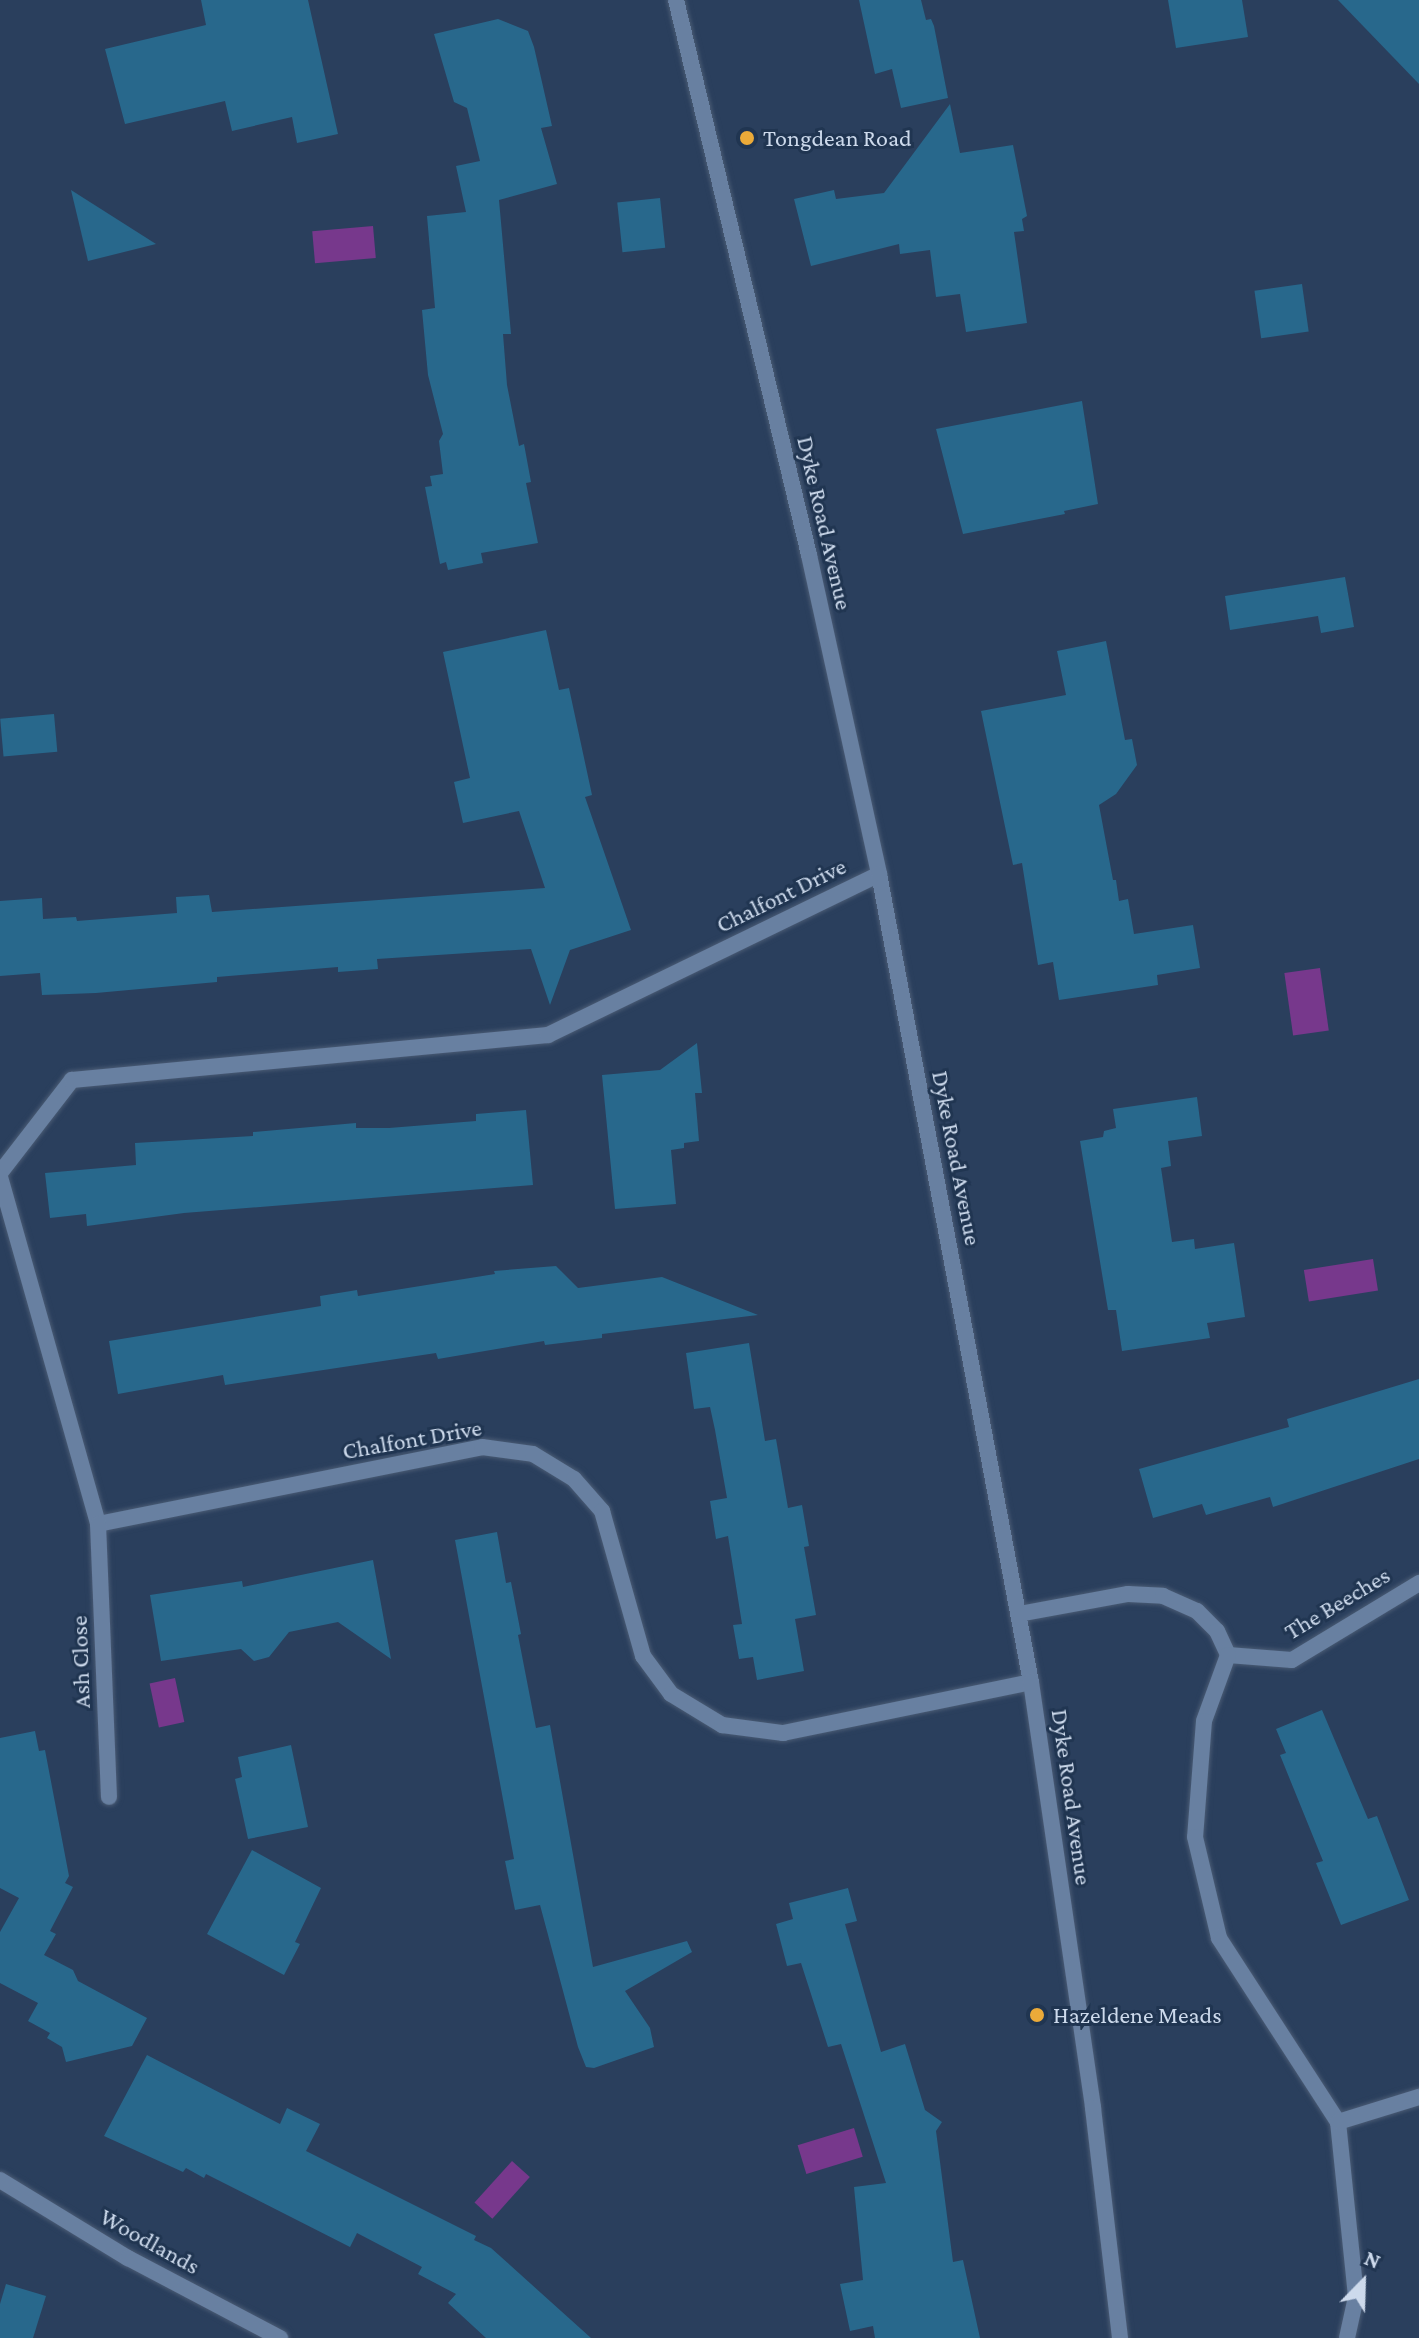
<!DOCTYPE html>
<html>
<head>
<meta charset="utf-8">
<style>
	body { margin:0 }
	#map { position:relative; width:1419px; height:2338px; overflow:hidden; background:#2a3f5d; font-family:"Crimson Pro",serif }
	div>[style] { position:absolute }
	.water>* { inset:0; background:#77388c; transform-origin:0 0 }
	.building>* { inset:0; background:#28688c; transform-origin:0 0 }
	.roads { filter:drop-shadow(0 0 2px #4a5b74) drop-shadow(0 0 2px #4a5b74) }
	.minor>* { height:16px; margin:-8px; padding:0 8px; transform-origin:8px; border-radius:8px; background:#6880a1 }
	.tertiary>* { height:16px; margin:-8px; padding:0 8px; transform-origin:8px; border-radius:8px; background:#6880a1 }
	.dots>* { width:22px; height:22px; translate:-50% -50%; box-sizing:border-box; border:4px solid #203551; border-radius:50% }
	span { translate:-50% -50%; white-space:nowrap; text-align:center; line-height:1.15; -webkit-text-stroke:6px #203551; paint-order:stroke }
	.poi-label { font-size:24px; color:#cddaec }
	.left { translate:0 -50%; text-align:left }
	.street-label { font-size:24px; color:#cddaec }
	.north { position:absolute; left:1323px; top:2242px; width:80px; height:80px; -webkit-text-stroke:6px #203551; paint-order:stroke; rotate:23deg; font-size:22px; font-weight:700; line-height:32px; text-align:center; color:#cddaec }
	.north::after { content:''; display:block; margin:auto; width:28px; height:36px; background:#cddaec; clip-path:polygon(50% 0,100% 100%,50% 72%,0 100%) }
</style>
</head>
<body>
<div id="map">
	<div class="water">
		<i style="left:373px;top:226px;width:32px;height:61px;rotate:85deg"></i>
		<i style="left:1320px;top:968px;width:63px;height:36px;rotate:82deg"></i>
		<i style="left:1373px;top:1259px;width:32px;height:70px;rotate:81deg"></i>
		<i style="left:175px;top:1678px;width:45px;height:26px;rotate:78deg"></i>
		<i style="left:854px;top:2128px;width:30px;height:59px;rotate:73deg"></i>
		<i style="left:512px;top:2161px;width:24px;height:56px;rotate:42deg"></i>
	</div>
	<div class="building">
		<i style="clip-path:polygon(201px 0,308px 0,338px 134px,297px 143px,292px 117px,232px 131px,225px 101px,125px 124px,105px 49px,206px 25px)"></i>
		<i style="clip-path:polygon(859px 0,921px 0,926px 20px,931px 19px,934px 26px,948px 98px,901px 108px,892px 69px,875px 74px)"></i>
		<i style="clip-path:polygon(1168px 0,1242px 0,1248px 37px,1176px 48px)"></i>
		<i style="clip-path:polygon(1338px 0,1419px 0,1419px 84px)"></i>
		<i style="clip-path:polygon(498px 19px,528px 31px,534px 47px,552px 126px,541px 128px,557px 184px,499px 200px,511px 334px,503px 334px,507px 385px,519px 446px,524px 444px,531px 482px,526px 483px,538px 543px,481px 553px,483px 563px,448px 570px,446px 562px,440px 564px,425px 487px,432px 486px,430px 476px,443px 474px,439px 441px,443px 434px,428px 375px,422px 310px,435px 308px,427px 216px,466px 212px,456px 166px,480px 161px,467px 108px,454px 102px,434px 34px)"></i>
		<i style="clip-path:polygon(950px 104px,960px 153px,1013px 145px,1027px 216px,1022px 219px,1024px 231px,1014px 232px,1027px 323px,966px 332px,960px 294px,936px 297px,930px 250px,900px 254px,899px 244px,811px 266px,794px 199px,834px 190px,836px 199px,884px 193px)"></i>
		<i style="clip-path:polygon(71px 190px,156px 244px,88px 261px)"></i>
		<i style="left:660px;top:198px;width:50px;height:43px;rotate:84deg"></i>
		<i style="left:1302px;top:284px;width:48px;height:48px;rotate:82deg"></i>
		<i style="clip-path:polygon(1082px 401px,1098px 504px,1064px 511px,1065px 514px,963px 534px,936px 429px)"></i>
		<i style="clip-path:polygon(1345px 577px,1354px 627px,1321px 633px,1318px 616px,1230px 630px,1225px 596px)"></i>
		<i style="clip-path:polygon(546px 630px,559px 690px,569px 688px,592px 795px,585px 797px,631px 930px,570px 950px,550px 1005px,531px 949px,377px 959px,378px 969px,338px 972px,338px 967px,217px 977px,217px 982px,96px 993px,42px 995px,40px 973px,0 976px,0 901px,42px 898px,43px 919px,76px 917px,77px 921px,177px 913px,176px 897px,209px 895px,212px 912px,545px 888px,519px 811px,463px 823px,454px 782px,470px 778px,443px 652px)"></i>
		<i style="clip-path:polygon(1106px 641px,1125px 740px,1132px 739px,1137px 765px,1116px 794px,1099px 805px,1113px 880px,1116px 880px,1119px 901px,1128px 899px,1134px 934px,1193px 925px,1200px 968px,1157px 975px,1158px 985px,1059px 1000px,1053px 962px,1038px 965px,1022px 863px,1013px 865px,981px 711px,1066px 695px,1057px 651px)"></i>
		<i style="left:54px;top:714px;width:38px;height:54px;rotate:85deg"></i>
		<i style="clip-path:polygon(697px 1043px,702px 1093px,695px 1093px,699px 1141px,684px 1143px,684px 1148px,671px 1150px,676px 1204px,615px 1209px,602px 1075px,660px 1070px)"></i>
		<i style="clip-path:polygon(1197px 1097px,1202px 1136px,1168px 1141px,1171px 1166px,1161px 1168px,1172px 1242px,1194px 1239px,1195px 1249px,1234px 1243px,1245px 1317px,1207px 1323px,1210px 1338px,1122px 1351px,1116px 1310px,1108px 1310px,1080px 1141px,1103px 1137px,1104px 1131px,1116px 1128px,1113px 1109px)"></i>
		<i style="clip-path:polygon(526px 1110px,533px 1185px,184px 1213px,87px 1226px,86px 1214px,50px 1218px,45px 1173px,136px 1165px,135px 1143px,253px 1136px,253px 1132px,356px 1123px,356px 1128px,389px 1128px,476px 1121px,476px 1114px)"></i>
		<i style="clip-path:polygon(556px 1266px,578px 1288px,662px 1277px,758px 1315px,602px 1334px,602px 1338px,545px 1345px,544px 1341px,438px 1359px,436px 1353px,225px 1385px,223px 1375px,118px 1394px,109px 1341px,321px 1306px,320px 1296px,357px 1290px,358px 1296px,495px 1274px,494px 1271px)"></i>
		<i style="clip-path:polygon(749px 1343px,765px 1441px,776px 1439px,788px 1508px,802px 1505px,809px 1546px,804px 1547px,816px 1615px,795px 1619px,804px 1671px,757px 1680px,753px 1657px,739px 1659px,733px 1625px,742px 1624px,728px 1536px,716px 1539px,710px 1501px,727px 1498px,715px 1430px,710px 1407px,694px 1409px,686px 1353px)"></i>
		<i style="clip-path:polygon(1419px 1379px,1419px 1459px,1273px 1507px,1270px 1497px,1206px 1515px,1202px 1504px,1153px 1518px,1139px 1469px,1289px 1427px,1287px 1419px)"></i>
		<i style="clip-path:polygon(497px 1532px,506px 1583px,511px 1582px,521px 1634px,518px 1635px,536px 1728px,550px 1725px,593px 1967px,687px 1941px,692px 1952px,625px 1991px,650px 2028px,654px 2047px,594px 2068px,586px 2067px,578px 2047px,540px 1905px,515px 1910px,505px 1861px,514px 1859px,455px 1540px)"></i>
		<i style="clip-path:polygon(373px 1560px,391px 1659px,338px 1622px,289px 1632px,269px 1657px,254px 1661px,241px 1649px,161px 1661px,150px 1595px,242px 1581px,243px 1587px)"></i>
		<i style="clip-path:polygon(1322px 1710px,1368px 1819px,1377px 1816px,1409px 1900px,1341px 1925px,1316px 1863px,1323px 1861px,1280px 1755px,1286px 1753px,1276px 1729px)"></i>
		<i style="clip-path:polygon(35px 1731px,39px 1751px,45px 1750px,69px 1876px,65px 1883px,73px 1887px,50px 1931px,56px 1934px,44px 1955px,73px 1970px,78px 1981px,147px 2018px,132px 2046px,66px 2062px,62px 2047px,47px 2038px,50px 2033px,28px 2021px,38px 2003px,0 1983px,0 1932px,19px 1898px,0 1888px,0 1738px)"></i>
		<i style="clip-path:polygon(291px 1745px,308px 1827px,248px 1839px,235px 1779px,242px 1777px,238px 1757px)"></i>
		<i style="clip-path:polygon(252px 1850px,321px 1888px,295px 1942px,300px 1944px,284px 1975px,207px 1934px)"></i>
		<i style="clip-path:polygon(848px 1888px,857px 1921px,845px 1924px,881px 2052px,905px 2044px,925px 2110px,942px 2122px,936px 2131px,953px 2262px,963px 2260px,980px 2338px,875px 2338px,873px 2326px,850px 2331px,840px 2284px,863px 2280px,854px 2187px,886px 2183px,841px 2044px,828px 2047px,801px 1963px,787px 1966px,776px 1924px,793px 1919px,789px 1903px)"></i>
		<i style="clip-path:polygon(147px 2055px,280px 2124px,287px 2108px,320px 2124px,306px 2151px,476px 2236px,474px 2240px,491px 2248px,591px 2338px,486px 2338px,448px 2303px,456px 2294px,418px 2274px,422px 2267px,357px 2233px,350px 2247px,206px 2174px,204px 2178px,186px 2168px,183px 2172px,104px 2136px)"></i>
		<i style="clip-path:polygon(6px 2284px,46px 2296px,33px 2338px,0 2338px,0 2304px)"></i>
	</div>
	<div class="roads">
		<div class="minor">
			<i style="left:0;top:1173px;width:118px;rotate:-52.3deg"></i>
			<i style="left:72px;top:1080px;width:478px;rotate:-5.4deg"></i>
			<i style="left:548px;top:1035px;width:368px;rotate:-25.9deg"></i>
			<i style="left:0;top:1177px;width:361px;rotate:74.2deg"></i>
			<i style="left:98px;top:1524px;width:392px;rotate:-11.3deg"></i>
			<i style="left:482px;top:1447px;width:51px;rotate:7.8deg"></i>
			<i style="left:533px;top:1454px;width:48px;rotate:31.4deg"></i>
			<i style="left:574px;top:1479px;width:43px;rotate:48.8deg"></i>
			<i style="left:602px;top:1511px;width:151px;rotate:74.2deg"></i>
			<i style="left:643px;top:1656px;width:47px;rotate:53.6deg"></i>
			<i style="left:671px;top:1694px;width:60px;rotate:31.3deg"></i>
			<i style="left:722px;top:1725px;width:62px;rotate:7.5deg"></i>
			<i style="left:783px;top:1733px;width:253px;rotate:-11.6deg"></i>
			<i style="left:98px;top:1524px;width:273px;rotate:87.7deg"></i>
			<i style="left:1019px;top:1614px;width:111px;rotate:-10.4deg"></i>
			<i style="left:1128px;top:1594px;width:35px;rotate:3deg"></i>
			<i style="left:1163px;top:1596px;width:37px;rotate:24deg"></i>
			<i style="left:1197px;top:1611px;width:28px;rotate:45deg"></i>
			<i style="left:1217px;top:1631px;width:26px;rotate:65deg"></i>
			<i style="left:1228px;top:1655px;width:64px;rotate:4.5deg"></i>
			<i style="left:1292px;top:1660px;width:149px;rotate:-31.2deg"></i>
			<i style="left:1228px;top:1655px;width:70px;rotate:110deg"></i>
			<i style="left:1204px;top:1721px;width:116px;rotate:94.4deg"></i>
			<i style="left:1195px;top:1837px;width:104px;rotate:76.6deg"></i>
			<i style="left:1219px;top:1938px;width:219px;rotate:57.1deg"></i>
			<i style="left:1338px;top:2122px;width:176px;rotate:84.1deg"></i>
			<i style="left:1356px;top:2297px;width:42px;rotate:102.4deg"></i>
			<i style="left:1338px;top:2122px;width:85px;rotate:-17.2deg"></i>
			<i style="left:0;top:2180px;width:150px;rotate:31.4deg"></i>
			<i style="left:128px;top:2258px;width:172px;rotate:27.8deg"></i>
		</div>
		<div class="tertiary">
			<i style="left:676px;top:0;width:571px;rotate:76.52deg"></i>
			<i style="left:809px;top:555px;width:327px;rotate:77.6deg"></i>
			<i style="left:879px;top:874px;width:822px;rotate:79.35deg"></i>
			<i style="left:1031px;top:1682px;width:430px;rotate:81.7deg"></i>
			<i style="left:1093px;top:2108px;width:232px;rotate:83.3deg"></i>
		</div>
	</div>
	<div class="dots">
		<i style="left:747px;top:138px;background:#ebaa39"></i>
		<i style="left:1037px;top:2015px;background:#ebaa39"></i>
	</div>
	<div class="poi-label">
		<span class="left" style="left:763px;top:138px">Tongdean Road</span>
		<span class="left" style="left:1053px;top:2015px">Hazeldene Meads</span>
	</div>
	<div class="street-label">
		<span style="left:825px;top:523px;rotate:77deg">Dyke Road Avenue</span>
		<span style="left:781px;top:895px;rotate:-26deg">Chalfont Drive</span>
		<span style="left:957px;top:1158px;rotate:79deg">Dyke Road Avenue</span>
		<span style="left:412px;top:1439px;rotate:-10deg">Chalfont Drive</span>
		<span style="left:1337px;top:1603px;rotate:-31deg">The Beeches</span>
		<span style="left:80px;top:1662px;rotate:-92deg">Ash Close</span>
		<span style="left:1072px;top:1797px;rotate:82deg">Dyke Road Avenue</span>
		<span style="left:150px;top:2241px;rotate:29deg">Woodlands</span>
	</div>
	<div class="north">N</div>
</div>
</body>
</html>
